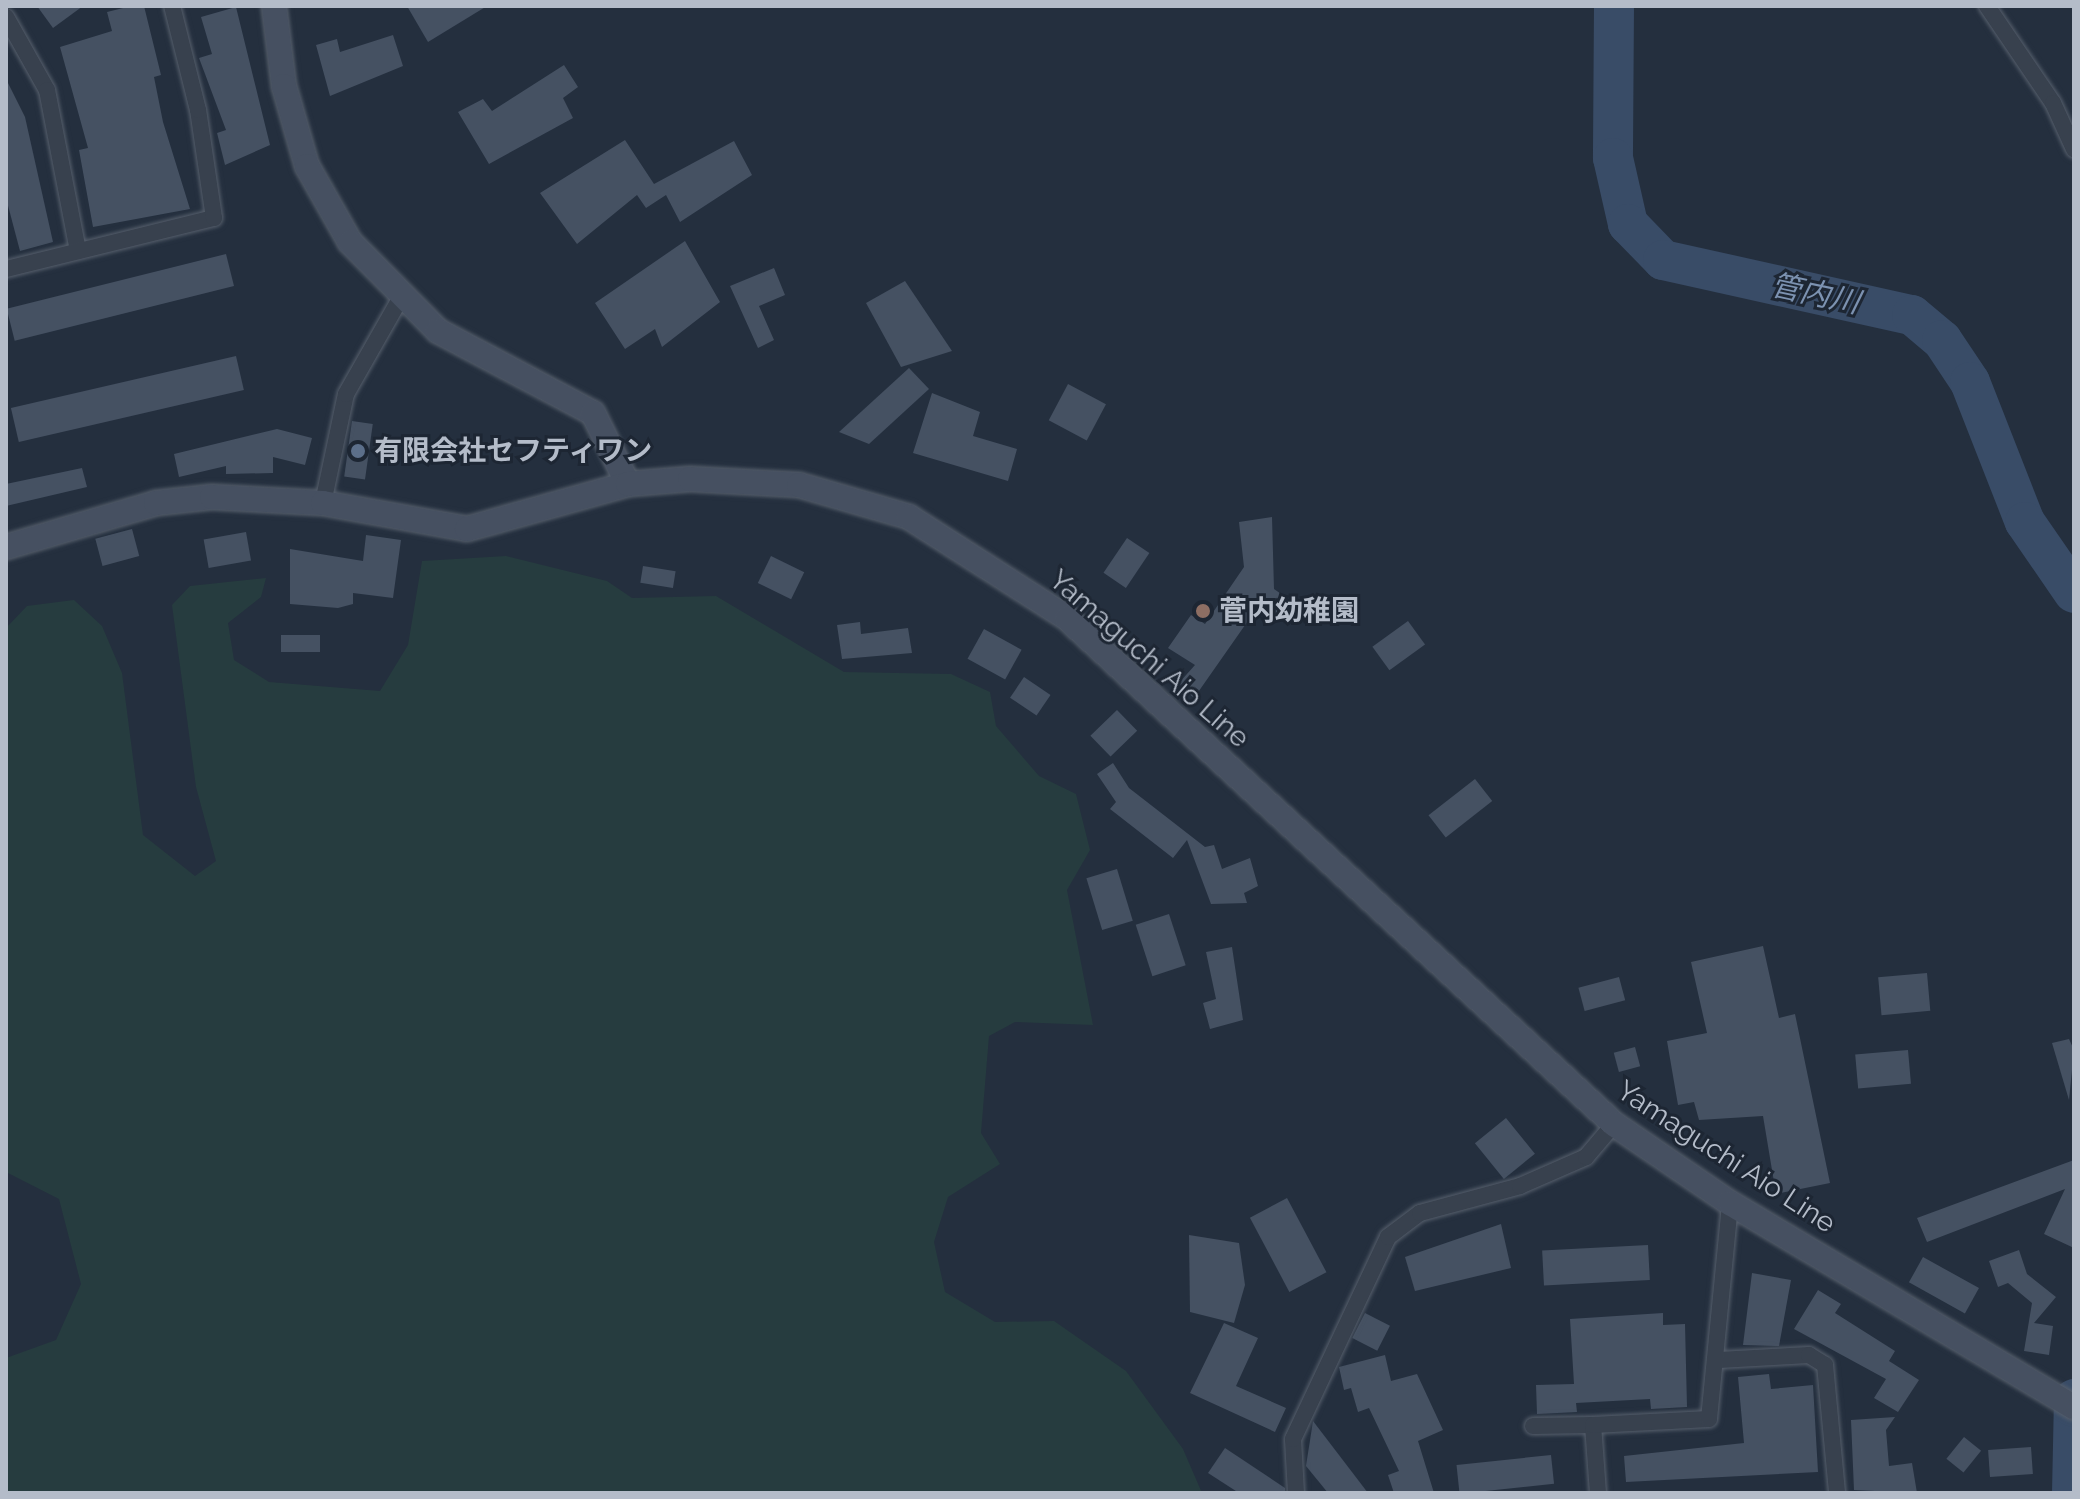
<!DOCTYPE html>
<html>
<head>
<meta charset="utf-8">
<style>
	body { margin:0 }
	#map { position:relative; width:2080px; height:1499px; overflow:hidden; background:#242f3e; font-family:Raleway,"Noto Sans JP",sans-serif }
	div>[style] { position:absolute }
	.green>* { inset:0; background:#263c3f }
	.river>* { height:40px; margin:-20px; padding:0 20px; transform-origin:20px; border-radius:20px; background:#394c67 }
	.building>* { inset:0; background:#455162; transform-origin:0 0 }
	.roads { filter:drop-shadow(0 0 2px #565f6c) drop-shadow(0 0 2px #565f6c) }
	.street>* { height:16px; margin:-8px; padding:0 8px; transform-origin:8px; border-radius:8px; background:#38414e }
	.secondary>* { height:24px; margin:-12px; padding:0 12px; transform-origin:12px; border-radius:12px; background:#465061 }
	.dots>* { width:22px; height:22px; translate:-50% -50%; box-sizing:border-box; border:4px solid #1d2633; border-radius:50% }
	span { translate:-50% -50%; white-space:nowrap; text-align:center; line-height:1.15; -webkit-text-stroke:6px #1d2633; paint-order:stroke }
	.poi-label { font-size:28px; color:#b4bcc9; font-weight:700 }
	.left { translate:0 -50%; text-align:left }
	.street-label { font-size:28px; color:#b4bcc9 }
	.water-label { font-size:30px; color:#7c92b1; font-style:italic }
	.frame { position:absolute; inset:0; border:8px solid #b4bcc9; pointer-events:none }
</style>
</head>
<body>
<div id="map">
	<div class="green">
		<i style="clip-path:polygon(506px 556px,607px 581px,632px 598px,716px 596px,844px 672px,951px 674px,990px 692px,996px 726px,1039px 776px,1076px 794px,1090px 850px,1067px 890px,1093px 1025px,1015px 1022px,989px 1036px,981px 1133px,1000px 1164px,948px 1197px,934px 1242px,945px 1292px,995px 1322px,1054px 1321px,1126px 1371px,1183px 1449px,1202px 1493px,6px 1493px,6px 1358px,56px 1340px,81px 1284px,59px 1199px,6px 1172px,6px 628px,27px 606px,74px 600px,102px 626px,122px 673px,143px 835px,195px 876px,216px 861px,196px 787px,172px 605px,190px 586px,266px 578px,261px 597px,228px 623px,234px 660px,269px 682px,380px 691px,408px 645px,422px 561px)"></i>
	</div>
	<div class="river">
		<i style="left:1614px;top:6px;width:152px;rotate:90.4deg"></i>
		<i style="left:1613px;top:158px;width:68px;rotate:77.2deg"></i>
		<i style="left:1628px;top:224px;width:50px;rotate:45.8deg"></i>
		<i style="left:1663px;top:260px;width:255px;rotate:12.5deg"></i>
		<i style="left:1912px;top:315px;width:39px;rotate:40deg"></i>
		<i style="left:1942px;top:340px;width:50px;rotate:56.3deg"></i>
		<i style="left:1970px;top:382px;width:150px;rotate:68.6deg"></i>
		<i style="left:2025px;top:522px;width:86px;rotate:55.4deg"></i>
		<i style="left:2072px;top:1493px;width:94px;rotate:-88.8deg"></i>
	</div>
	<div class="building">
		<i style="clip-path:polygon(37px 6px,83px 6px,53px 28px)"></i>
		<i style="clip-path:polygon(131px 6px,144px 6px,161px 75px,154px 77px,163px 122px,190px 209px,93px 227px,79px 150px,88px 148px,60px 47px,112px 31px,107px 12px)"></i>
		<i style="clip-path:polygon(407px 6px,487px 6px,428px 42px)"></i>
		<i style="clip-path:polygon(236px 7px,270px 145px,225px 165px,217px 133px,226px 130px,199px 58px,212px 54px,201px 17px)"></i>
		<i style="clip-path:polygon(393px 35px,403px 66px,330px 96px,316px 45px,337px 39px,340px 52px)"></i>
		<i style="clip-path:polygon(564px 65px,578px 87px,563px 98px,573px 118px,489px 164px,458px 112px,483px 99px,492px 111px)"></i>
		<i style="clip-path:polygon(6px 79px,25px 117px,53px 242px,20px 251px,6px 198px)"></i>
		<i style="clip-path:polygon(625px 140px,654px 184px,734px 141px,752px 175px,680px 222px,666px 195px,646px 208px,637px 195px,577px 244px,540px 193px)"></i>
		<i style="clip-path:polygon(685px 241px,720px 302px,662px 347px,655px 329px,625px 349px,595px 303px)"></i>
		<i style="left:226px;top:254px;width:33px;height:226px;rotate:76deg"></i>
		<i style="clip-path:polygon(774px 268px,785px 295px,759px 306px,774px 340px,758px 348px,730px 286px)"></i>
		<i style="clip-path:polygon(905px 281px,952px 351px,901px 367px,866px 303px)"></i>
		<i style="left:236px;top:356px;width:35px;height:231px;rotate:77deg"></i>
		<i style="clip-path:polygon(909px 368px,929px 389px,869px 444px,839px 432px)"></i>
		<i style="left:1068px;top:384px;width:43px;height:41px;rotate:28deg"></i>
		<i style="clip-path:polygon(932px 393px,980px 412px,973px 436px,1017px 449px,1008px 481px,913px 453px)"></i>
		<i style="left:352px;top:421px;width:21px;height:56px;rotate:8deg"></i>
		<i style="clip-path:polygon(277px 429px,312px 438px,305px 465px,273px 457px,273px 473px,226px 474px,226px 466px,179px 477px,174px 454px)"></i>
		<i style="clip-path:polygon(82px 468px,87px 487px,6px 506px,6px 484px)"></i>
		<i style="clip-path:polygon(1272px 517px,1274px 589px,1287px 598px,1273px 618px,1257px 608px,1194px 698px,1178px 684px,1195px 665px,1168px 648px,1191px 615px,1205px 624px,1244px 567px,1239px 522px)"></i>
		<i style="left:132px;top:529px;width:28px;height:38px;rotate:75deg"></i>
		<i style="left:246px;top:532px;width:29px;height:43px;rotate:80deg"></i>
		<i style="clip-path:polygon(366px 535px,401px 540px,393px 598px,353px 593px,353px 604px,338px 608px,290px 604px,290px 549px,363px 561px)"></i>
		<i style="left:1127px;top:538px;width:27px;height:42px;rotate:34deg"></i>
		<i style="left:771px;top:556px;width:37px;height:30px;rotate:26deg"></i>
		<i style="left:643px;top:566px;width:33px;height:17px;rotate:9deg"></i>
		<i style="left:1408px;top:621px;width:29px;height:44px;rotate:54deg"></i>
		<i style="clip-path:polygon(860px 622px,861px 634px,908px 628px,912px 653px,842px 659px,837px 625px)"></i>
		<i style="left:984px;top:629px;width:43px;height:34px;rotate:29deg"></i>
		<i style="left:320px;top:635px;width:17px;height:39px;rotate:90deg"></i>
		<i style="left:1024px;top:677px;width:32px;height:25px;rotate:34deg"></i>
		<i style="left:1117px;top:710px;width:29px;height:37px;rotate:46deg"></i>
		<i style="clip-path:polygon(1113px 763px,1129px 788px,1205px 847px,1214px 845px,1222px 869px,1250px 858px,1258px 886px,1244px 893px,1247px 903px,1211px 904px,1187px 840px,1173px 858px,1110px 809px,1116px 802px,1097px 774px)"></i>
		<i style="left:1475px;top:779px;width:28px;height:59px;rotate:52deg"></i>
		<i style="left:1117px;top:869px;width:54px;height:32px;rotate:73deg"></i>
		<i style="left:1169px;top:914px;width:54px;height:35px;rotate:72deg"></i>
		<i style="clip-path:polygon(1763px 946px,1779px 1018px,1795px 1014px,1830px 1183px,1776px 1194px,1763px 1116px,1699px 1120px,1694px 1102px,1678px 1105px,1667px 1041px,1707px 1033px,1691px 962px)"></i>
		<i style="clip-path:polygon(1232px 947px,1243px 1020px,1210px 1029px,1203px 1003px,1216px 999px,1206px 952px)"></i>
		<i style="left:1927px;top:973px;width:38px;height:49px;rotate:85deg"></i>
		<i style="left:1619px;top:977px;width:24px;height:42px;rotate:75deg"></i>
		<i style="clip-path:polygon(2069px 1039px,2074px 1050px,2069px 1100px,2052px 1043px)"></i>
		<i style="left:1635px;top:1047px;width:20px;height:22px;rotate:75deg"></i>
		<i style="left:1908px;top:1050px;width:34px;height:53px;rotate:85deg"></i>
		<i style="left:1506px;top:1118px;width:46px;height:40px;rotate:51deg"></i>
		<i style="clip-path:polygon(2074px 1160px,2074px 1248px,2044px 1234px,2065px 1189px,1927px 1242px,1917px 1218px)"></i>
		<i style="left:1287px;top:1198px;width:84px;height:42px;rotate:62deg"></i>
		<i style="clip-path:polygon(1501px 1224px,1511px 1268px,1415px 1291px,1405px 1257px)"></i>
		<i style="clip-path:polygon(1189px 1235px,1239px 1243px,1245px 1285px,1234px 1323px,1190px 1312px)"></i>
		<i style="left:1648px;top:1245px;width:35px;height:106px;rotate:87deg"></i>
		<i style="clip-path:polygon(2019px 1250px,2027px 1274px,2056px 1297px,2034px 1323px,2053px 1326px,2049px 1355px,2024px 1351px,2032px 1303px,2008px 1283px,1998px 1287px,1989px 1261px)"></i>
		<i style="left:1923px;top:1257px;width:64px;height:29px;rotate:29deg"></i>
		<i style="clip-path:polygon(1752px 1273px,1791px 1280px,1779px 1346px,1743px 1345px)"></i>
		<i style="clip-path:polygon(1818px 1290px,1841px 1304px,1835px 1313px,1895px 1351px,1889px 1361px,1919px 1380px,1898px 1412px,1874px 1398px,1886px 1379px,1794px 1329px)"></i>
		<i style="left:1365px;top:1313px;width:28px;height:28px;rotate:27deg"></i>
		<i style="clip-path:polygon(1663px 1313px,1663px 1325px,1685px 1324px,1687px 1407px,1651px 1409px,1650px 1399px,1576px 1403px,1577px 1412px,1537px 1414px,1536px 1385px,1574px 1384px,1570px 1319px)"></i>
		<i style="clip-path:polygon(1224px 1323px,1258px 1338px,1236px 1386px,1286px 1408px,1275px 1432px,1190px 1393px)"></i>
		<i style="clip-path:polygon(1385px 1355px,1391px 1381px,1417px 1374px,1443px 1430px,1418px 1441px,1434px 1493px,1394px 1493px,1388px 1475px,1399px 1471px,1369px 1408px,1358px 1412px,1351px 1388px,1344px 1390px,1339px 1367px)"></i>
		<i style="clip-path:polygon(1769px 1374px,1771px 1389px,1813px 1385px,1818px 1472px,1626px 1482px,1624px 1456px,1744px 1443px,1738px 1377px)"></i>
		<i style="clip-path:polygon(1895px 1417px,1886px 1430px,1889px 1466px,1912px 1463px,1917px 1493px,1854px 1490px,1851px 1420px)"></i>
		<i style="clip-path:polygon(1313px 1421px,1368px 1493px,1328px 1493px,1306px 1466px)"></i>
		<i style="left:1964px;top:1437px;width:22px;height:28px;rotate:39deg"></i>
		<i style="left:2031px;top:1447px;width:27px;height:43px;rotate:86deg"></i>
		<i style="clip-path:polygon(1225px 1448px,1285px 1488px,1285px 1493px,1239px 1493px,1208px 1473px)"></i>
		<i style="left:1551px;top:1455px;width:29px;height:95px;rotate:84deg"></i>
	</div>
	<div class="roads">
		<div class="street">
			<i style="left:1987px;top:6px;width:117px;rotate:55.8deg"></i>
			<i style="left:2053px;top:103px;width:51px;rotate:65.5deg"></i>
			<i style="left:6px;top:17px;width:84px;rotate:60.7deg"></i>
			<i style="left:47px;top:90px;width:164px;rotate:79.1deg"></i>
			<i style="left:6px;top:269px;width:214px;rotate:-13.8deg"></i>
			<i style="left:214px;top:218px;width:109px;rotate:-98.4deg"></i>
			<i style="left:198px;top:110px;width:107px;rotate:-104deg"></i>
			<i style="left:323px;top:503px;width:111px;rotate:-78.1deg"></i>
			<i style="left:346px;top:394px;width:109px;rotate:-60.4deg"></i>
			<i style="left:1719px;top:1360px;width:90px;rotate:-3.2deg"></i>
			<i style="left:1809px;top:1355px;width:19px;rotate:32deg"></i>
			<i style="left:1825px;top:1365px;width:129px;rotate:84.6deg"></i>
			<i style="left:1533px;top:1426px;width:60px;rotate:-1deg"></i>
			<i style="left:1296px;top:1493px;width:54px;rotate:-93.2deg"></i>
			<i style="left:1293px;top:1439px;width:223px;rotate:-64.8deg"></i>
			<i style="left:1388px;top:1237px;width:40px;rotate:-37deg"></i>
			<i style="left:1420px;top:1213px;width:104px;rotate:-15.1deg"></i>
			<i style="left:1520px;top:1186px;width:72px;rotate:-23.7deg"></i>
			<i style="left:1586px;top:1157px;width:43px;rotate:-49.7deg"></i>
			<i style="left:1598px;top:1493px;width:68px;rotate:-94.2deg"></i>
			<i style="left:1593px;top:1425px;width:116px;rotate:-3deg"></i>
			<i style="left:1709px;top:1419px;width:217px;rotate:-84.4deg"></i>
		</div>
		<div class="secondary">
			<i style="left:274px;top:6px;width:81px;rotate:82.9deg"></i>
			<i style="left:284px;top:86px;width:83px;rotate:74deg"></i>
			<i style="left:307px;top:166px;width:87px;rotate:60.5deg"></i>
			<i style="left:350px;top:242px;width:125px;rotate:45.3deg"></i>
			<i style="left:438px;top:331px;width:175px;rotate:27.9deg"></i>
			<i style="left:593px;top:413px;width:79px;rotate:63.8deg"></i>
			<i style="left:6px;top:547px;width:156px;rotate:-16.3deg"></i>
			<i style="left:156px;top:503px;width:56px;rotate:-6.1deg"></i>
			<i style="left:212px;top:497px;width:111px;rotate:3.1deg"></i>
			<i style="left:323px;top:503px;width:146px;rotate:10.2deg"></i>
			<i style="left:467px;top:529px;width:167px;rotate:-15.6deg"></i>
			<i style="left:628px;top:484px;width:62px;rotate:-4.6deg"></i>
			<i style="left:690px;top:479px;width:109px;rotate:3.2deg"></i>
			<i style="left:799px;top:485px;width:115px;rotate:16.2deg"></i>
			<i style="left:909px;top:517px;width:188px;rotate:32.6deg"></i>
			<i style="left:1067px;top:618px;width:745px;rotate:42.77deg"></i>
			<i style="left:1614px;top:1124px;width:140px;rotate:34.3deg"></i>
			<i style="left:1730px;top:1203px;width:400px;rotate:30.7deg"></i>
		</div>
	</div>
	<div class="dots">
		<i style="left:358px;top:451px;background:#5c6f8a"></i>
		<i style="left:1203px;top:611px;background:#8d6e63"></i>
	</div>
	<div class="poi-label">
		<span class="left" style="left:374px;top:451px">有限会社セフティワン</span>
		<span class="left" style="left:1219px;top:611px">菅内幼稚園</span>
	</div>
	<div class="street-label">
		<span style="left:1149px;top:659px;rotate:41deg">Yamaguchi Aio Line</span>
		<span style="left:1726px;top:1157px;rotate:33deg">Yamaguchi Aio Line</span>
	</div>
	<div class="water-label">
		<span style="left:1815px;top:294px;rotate:12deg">管内川</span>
	</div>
	<div class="frame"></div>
</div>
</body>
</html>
